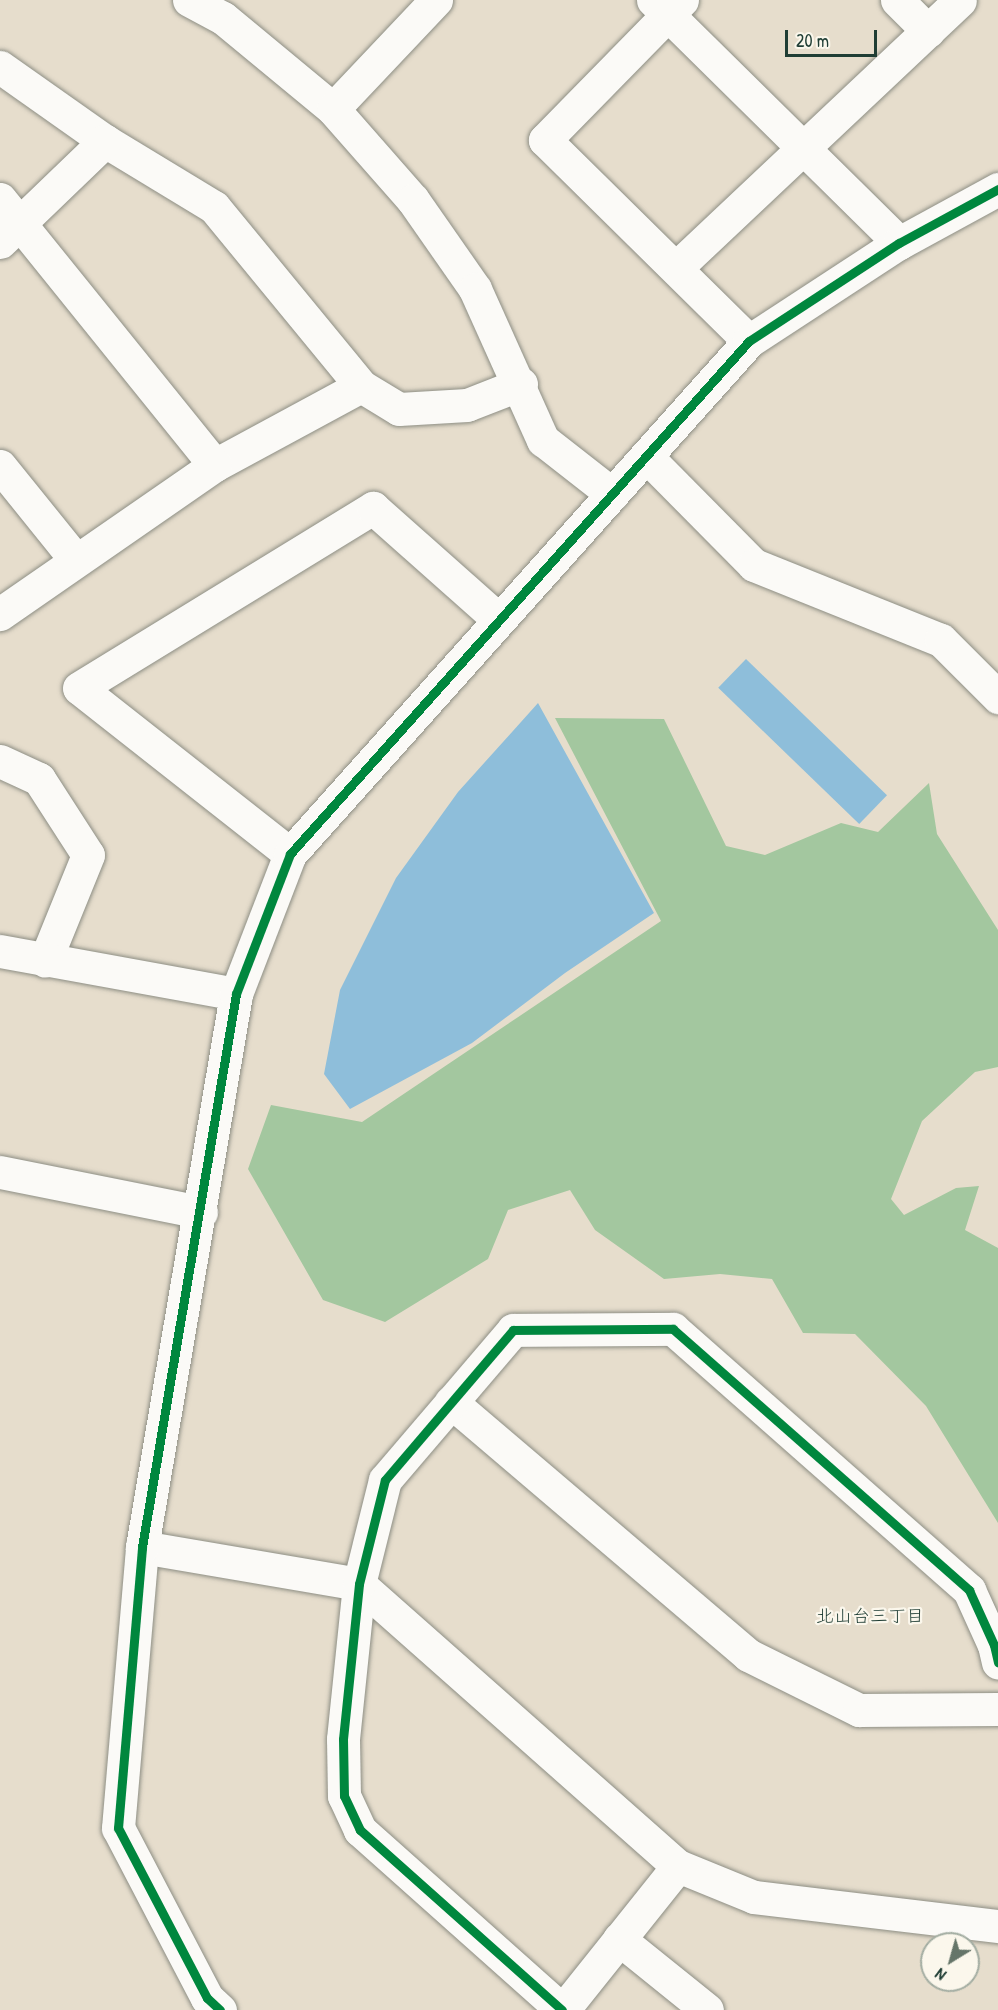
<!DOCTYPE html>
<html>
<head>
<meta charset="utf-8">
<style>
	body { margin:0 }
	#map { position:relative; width:998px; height:2010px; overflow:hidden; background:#e6ddcc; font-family:"Patrick Hand","Klee One",sans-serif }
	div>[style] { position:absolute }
	.forest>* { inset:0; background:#a3c79f }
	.water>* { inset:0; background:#8ebeda; transform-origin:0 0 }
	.roads { filter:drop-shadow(0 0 2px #8d8e84) drop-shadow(0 0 2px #8d8e84) }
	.minor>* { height:33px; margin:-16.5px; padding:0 16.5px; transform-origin:16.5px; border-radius:16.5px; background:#fbfaf7 }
	.cycleway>* { height:9px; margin:-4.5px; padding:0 4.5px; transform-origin:4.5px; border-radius:4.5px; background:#00873e }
	span { translate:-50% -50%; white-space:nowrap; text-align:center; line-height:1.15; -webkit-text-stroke:4.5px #fbf7ec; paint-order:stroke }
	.neighbourhood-label { font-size:18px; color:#1f3d34 }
	.north { position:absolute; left:920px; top:1932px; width:60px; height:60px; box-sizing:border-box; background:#fbf7ec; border:2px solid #a3ada2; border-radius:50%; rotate:217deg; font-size:16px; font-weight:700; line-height:24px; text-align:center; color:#1f3d34 }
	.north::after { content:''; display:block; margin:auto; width:21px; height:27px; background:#657569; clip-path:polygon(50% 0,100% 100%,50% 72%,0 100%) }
	.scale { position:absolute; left:785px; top:30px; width:92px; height:27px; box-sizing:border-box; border:3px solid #1f3d34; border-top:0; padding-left:8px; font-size:18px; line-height:21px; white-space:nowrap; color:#1f3d34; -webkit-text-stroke:4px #fbf7ec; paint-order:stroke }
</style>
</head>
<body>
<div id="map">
	<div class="forest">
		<i style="clip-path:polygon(555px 718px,664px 719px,726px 846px,765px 855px,841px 823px,878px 832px,929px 783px,937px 834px,998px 930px,998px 1067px,975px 1072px,922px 1121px,891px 1199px,904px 1215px,956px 1188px,979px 1186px,965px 1230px,998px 1248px,998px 1523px,926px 1406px,855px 1334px,803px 1333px,772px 1279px,720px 1274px,664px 1279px,595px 1230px,570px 1190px,508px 1210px,488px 1259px,385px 1322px,323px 1300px,248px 1169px,271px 1105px,362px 1122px,661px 921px)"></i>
	</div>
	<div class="water">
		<i style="left:746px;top:659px;width:196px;height:40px;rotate:44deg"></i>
		<i style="clip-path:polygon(538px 703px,654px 913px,565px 973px,472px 1043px,350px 1109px,324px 1074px,340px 990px,396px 878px,458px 792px)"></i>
	</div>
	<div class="roads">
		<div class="minor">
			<i style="left:189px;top:0;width:38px;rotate:28deg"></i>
			<i style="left:223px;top:18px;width:143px;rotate:39.6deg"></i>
			<i style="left:333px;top:109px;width:121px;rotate:48.7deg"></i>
			<i style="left:413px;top:200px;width:108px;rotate:55.1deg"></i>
			<i style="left:475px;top:289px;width:166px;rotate:65.8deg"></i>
			<i style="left:543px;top:440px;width:88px;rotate:38deg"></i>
			<i style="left:653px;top:0;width:346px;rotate:44.6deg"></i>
			<i style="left:682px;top:0;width:196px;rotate:134.4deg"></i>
			<i style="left:545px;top:140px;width:286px;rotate:44.6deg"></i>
			<i style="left:897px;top:0;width:44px;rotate:45deg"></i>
			<i style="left:0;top:67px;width:128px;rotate:35.2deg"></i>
			<i style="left:105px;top:141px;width:127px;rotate:31.2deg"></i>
			<i style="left:214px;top:207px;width:232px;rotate:50.6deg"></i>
			<i style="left:361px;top:386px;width:166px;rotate:151.6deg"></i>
			<i style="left:215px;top:465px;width:262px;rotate:145.3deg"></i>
			<i style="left:333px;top:109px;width:150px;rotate:-46.6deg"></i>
			<i style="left:0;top:199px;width:342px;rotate:51.1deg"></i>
			<i style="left:0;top:242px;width:146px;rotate:-43.9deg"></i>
			<i style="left:676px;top:268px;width:390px;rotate:-43.3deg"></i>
			<i style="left:361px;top:386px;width:44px;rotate:31.2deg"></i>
			<i style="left:399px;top:409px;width:68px;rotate:-3.4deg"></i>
			<i style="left:467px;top:405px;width:58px;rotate:-21.3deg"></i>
			<i style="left:646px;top:456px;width:153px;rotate:45.3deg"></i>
			<i style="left:754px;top:565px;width:201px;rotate:21.9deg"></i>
			<i style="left:941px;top:640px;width:81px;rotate:45deg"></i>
			<i style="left:0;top:466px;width:119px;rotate:51.1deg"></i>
			<i style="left:0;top:761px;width:43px;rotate:24.8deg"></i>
			<i style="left:39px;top:779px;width:90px;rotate:57.2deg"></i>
			<i style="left:88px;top:855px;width:114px;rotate:112.1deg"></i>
			<i style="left:290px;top:854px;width:268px;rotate:-141.8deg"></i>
			<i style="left:79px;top:688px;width:345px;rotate:-31.5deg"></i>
			<i style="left:373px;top:508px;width:167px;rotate:41.6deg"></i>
			<i style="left:0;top:951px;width:240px;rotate:10.3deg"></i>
			<i style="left:0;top:1172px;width:205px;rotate:11.3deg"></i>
			<i style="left:451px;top:1402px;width:390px;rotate:40.4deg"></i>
			<i style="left:748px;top:1655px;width:124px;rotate:26.4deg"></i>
			<i style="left:859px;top:1710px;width:139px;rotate:-0.4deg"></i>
			<i style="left:142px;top:1547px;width:220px;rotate:9.7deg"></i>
			<i style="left:359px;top:1584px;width:426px;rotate:41.5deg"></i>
			<i style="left:678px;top:1866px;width:82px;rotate:22.2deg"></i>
			<i style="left:754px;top:1897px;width:246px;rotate:6.8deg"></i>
			<i style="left:619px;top:1939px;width:113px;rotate:38.9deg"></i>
			<i style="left:220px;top:2010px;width:18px;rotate:-137deg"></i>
			<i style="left:207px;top:1998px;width:192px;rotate:-117.6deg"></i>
			<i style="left:118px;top:1828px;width:282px;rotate:-85.1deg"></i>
			<i style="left:142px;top:1547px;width:561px;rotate:-80.35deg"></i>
			<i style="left:236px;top:994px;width:150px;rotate:-68.9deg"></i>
			<i style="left:290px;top:854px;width:688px;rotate:-48.18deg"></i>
			<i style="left:749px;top:341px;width:179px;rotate:-33.2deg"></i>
			<i style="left:899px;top:243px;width:113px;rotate:-28.6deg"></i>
			<i style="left:562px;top:2010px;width:271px;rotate:-138.3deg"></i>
			<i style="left:360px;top:1830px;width:38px;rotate:-115deg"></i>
			<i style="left:344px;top:1796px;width:57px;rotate:-91deg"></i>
			<i style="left:343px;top:1739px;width:156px;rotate:-84.1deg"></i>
			<i style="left:359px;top:1584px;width:107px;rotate:-76deg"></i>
			<i style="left:385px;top:1480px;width:197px;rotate:-49.5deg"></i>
			<i style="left:513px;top:1330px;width:160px;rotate:-0.4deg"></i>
			<i style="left:673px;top:1329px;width:395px;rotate:41.4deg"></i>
			<i style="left:969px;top:1590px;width:60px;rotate:65.6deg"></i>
			<i style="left:994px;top:1645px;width:18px;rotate:77deg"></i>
			<i style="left:563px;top:2010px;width:184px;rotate:-51.4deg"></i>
		</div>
	</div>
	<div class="cycleway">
		<i style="left:220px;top:2010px;width:18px;rotate:-137deg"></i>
		<i style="left:207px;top:1998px;width:192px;rotate:-117.6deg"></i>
		<i style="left:118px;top:1828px;width:282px;rotate:-85.1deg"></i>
		<i style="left:142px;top:1547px;width:561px;rotate:-80.35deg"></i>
		<i style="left:236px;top:994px;width:150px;rotate:-68.9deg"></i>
		<i style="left:290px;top:854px;width:688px;rotate:-48.18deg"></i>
		<i style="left:749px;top:341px;width:179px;rotate:-33.2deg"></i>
		<i style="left:899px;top:243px;width:113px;rotate:-28.6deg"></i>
		<i style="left:562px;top:2010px;width:271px;rotate:-138.3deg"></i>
		<i style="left:360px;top:1830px;width:38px;rotate:-115deg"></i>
		<i style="left:344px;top:1796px;width:57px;rotate:-91deg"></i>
		<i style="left:343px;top:1739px;width:156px;rotate:-84.1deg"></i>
		<i style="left:359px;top:1584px;width:107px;rotate:-76deg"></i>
		<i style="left:385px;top:1480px;width:197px;rotate:-49.5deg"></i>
		<i style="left:513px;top:1330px;width:160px;rotate:-0.4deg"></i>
		<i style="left:673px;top:1329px;width:395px;rotate:41.4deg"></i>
		<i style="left:969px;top:1590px;width:60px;rotate:65.6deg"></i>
		<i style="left:994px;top:1645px;width:18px;rotate:77deg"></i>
	</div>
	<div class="neighbourhood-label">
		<span style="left:870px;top:1616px">北山台三丁目</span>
	</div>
	<div class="north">N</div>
	<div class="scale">20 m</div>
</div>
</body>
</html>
